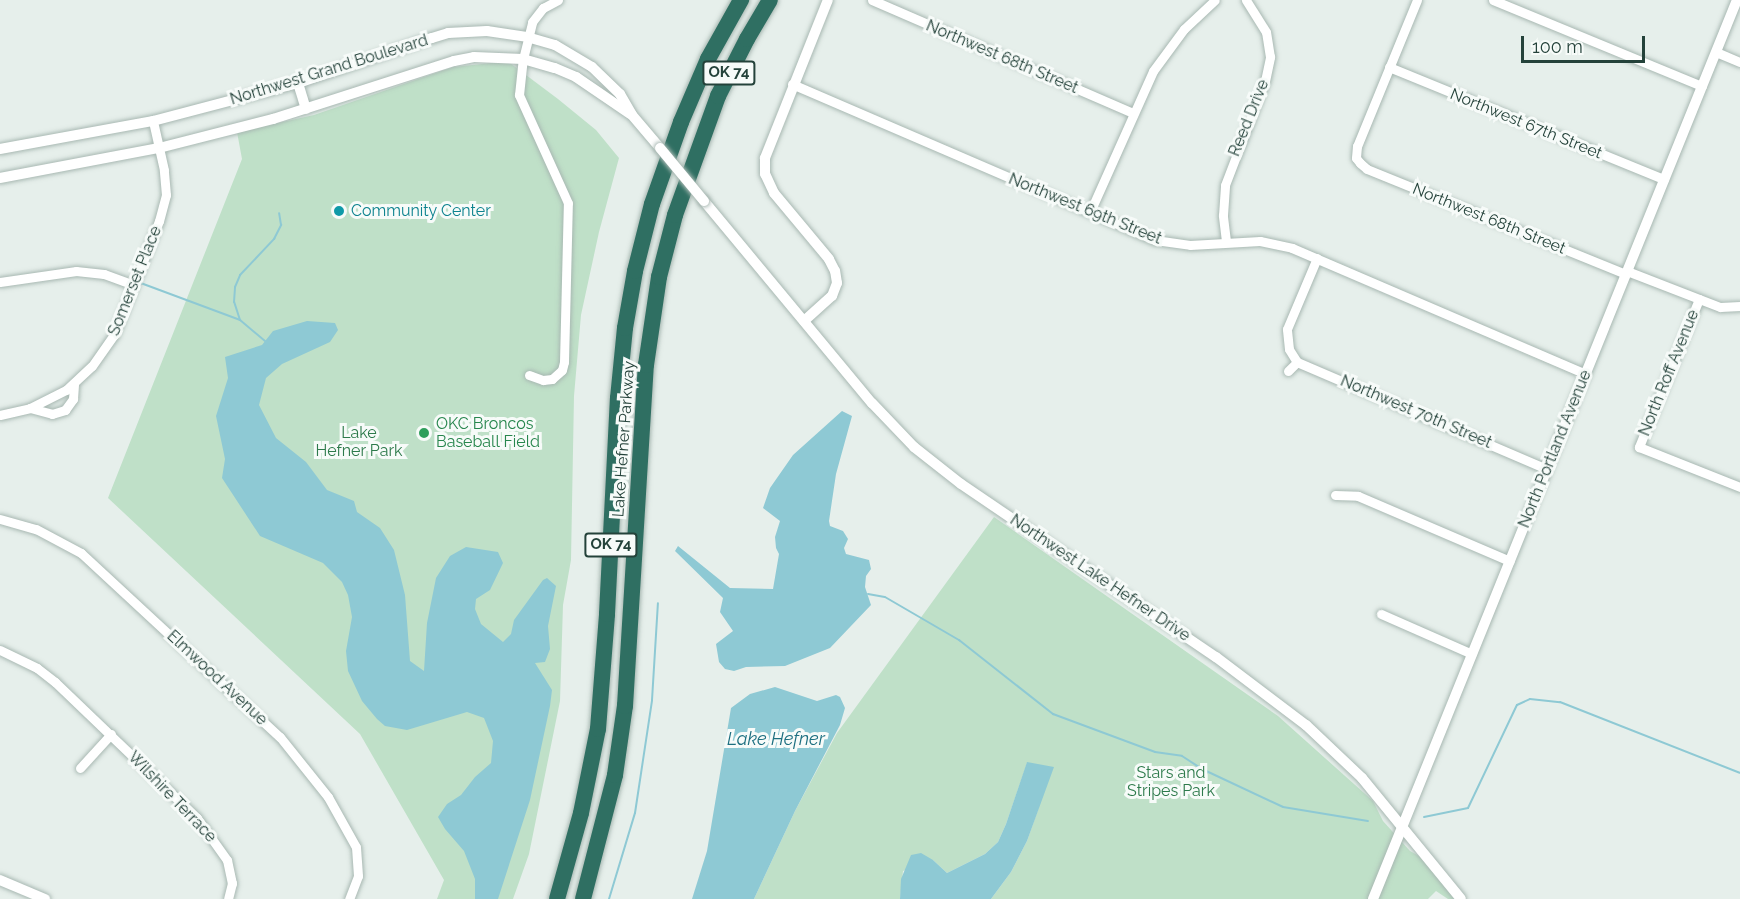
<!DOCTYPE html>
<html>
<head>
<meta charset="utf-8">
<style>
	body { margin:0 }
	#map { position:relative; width:1740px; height:899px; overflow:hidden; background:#e6efeb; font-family:Raleway,sans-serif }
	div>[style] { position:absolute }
	.green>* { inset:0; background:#bfe0c8 }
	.water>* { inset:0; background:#8ec9d4 }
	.stream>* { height:2px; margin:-1px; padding:0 1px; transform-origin:1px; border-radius:1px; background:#8ec9d4 }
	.roads { filter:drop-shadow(0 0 2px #a8b8b2) drop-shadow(0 0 2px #a8b8b2) }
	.minor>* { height:9px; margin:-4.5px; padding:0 4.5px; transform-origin:4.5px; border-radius:4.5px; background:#fff }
	.tertiary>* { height:10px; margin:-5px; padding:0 5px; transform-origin:5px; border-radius:5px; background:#fff }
	.motorway>* { height:16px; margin:-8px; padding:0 8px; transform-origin:8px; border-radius:8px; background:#2f6f62 }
	.bridges { filter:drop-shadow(0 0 2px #a8b8b2) drop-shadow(0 0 2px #a8b8b2) }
	.tertiary-bridge>* { height:10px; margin:-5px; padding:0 5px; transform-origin:5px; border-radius:5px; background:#fff }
	.dots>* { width:16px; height:16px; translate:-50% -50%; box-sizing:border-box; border:3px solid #f7fbf9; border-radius:50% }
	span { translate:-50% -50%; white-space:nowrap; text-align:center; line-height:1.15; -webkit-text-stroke:6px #f7fbf9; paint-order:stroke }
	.shield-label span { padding:2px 4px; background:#f7fbf9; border:2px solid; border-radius:4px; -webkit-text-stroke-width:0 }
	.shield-label { font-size:15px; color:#24423a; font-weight:700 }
	.street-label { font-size:16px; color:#24423a }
	.culture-label { font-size:16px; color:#0d838f }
	.left { translate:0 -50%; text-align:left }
	.leisure-label { font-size:16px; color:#27864d }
	.park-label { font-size:16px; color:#2d7a4b }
	.water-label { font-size:18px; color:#1c6f80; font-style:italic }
	.scale { position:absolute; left:1521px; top:36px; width:124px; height:27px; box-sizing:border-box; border:3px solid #24423a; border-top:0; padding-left:8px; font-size:18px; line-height:21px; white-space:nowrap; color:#24423a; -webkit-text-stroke:4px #f7fbf9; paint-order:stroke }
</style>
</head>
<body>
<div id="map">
	<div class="green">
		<i style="clip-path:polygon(501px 62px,510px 63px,558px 99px,596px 130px,619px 158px,599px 232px,581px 315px,574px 396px,571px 560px,563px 605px,560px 701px,529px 854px,513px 899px,437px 899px,444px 880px,360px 734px,108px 498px,242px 159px,237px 132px,314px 115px,453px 67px)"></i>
		<i style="clip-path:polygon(994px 517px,1278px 716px,1373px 801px,1383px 821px,1410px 851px,1419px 856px,1456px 899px,1448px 899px,1436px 891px,1428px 899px,991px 899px,1011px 872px,1027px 841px,1039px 807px,1027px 763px,1006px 824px,998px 842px,985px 854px,947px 873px,933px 860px,903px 871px,900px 899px,754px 899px,795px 811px,837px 733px)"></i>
	</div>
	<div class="water">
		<i style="clip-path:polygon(307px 321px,335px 323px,338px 330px,330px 342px,282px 364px,266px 378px,259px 405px,276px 438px,306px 462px,327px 490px,354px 501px,357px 512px,380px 528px,394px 550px,405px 595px,410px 661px,424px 671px,427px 623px,436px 578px,450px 556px,466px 547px,498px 552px,503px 563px,490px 590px,476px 599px,475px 609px,481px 624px,503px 642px,511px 634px,514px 620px,543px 580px,547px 578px,556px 586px,548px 626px,550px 649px,545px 662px,535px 663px,552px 690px,550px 706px,530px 800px,498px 899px,475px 899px,475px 879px,464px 851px,445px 829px,438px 817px,447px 804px,461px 795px,475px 777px,491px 763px,493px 741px,484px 718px,467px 712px,407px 730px,385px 726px,377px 719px,362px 701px,348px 671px,346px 651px,352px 617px,348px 595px,342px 582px,323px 563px,260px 536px,222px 478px,225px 459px,216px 416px,228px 378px,225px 357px,262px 345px,273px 331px)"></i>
		<i style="clip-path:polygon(842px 411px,852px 416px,836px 474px,829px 521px,830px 526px,843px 531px,848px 539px,844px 548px,846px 554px,869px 560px,871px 569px,866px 576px,865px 587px,871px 605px,830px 648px,785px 666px,746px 667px,734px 671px,725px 669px,719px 662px,716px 644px,733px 631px,720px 612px,723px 598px,675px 551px,678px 546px,730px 588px,773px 589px,779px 554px,776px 548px,775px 537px,780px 521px,763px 508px,770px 488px,793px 455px)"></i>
		<i style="clip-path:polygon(775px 687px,817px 701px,836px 695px,840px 697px,845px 708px,840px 725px,795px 811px,754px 899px,692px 899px,707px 851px,731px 708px,750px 694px)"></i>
		<i style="clip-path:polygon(1027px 762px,1054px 767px,1027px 841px,1011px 872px,991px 899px,900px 899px,901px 879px,911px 855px,921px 853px,933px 860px,947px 873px,985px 854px,998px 842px,1006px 824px)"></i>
	</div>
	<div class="stream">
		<i style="left:138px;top:282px;width:109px;rotate:20.4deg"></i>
		<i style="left:265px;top:341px;width:33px;rotate:-140deg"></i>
		<i style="left:240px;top:320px;width:19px;rotate:-108deg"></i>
		<i style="left:234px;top:302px;width:15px;rotate:-86deg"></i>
		<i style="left:235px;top:287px;width:13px;rotate:-67deg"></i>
		<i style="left:240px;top:275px;width:50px;rotate:-46.6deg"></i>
		<i style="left:274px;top:239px;width:16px;rotate:-63deg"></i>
		<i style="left:281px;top:225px;width:12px;rotate:-99deg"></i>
		<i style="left:868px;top:594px;width:17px;rotate:10deg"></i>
		<i style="left:885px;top:597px;width:86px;rotate:30.2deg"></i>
		<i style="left:959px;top:640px;width:120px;rotate:38.2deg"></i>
		<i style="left:1053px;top:714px;width:109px;rotate:20.4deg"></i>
		<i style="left:1155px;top:752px;width:27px;rotate:8deg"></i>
		<i style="left:1182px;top:756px;width:24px;rotate:33deg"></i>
		<i style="left:1202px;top:769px;width:89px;rotate:25.1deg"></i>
		<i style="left:1283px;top:807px;width:86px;rotate:9.4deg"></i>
		<i style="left:1424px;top:817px;width:45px;rotate:-11.6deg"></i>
		<i style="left:1468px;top:808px;width:114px;rotate:-64.6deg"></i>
		<i style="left:1517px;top:705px;width:14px;rotate:-25deg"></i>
		<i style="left:1530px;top:699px;width:30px;rotate:6deg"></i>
		<i style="left:1560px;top:702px;width:193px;rotate:21.5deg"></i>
		<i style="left:609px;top:899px;width:90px;rotate:-73.2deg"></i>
		<i style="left:635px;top:813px;width:114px;rotate:-81.4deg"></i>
		<i style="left:652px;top:700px;width:97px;rotate:-86.5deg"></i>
	</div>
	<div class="roads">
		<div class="minor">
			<i style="left:872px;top:0;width:284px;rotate:23.4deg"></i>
			<i style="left:1417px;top:0;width:158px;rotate:112.3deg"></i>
			<i style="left:1357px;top:146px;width:12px;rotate:95deg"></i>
			<i style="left:1356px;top:158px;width:6px;rotate:51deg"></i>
			<i style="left:1360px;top:163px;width:9px;rotate:41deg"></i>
			<i style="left:1367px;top:169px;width:279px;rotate:22.1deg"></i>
			<i style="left:1493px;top:0;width:226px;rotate:22.4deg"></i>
			<i style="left:1716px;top:52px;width:26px;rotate:23deg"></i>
			<i style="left:1389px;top:67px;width:297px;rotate:22.2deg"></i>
			<i style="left:792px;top:84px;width:395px;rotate:23.3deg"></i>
			<i style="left:1155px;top:240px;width:35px;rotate:8deg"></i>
			<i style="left:1190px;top:245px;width:70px;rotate:-3.3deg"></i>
			<i style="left:1260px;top:241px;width:33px;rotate:12deg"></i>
			<i style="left:1292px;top:248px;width:320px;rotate:23.2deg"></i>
			<i style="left:1090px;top:212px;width:154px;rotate:-65.9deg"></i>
			<i style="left:1153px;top:71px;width:52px;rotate:-53.6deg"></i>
			<i style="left:1184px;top:29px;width:42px;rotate:-43.1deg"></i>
			<i style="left:1226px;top:241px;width:26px;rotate:-97deg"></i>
			<i style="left:1223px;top:215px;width:30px;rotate:-86deg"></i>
			<i style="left:1225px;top:185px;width:111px;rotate:-69deg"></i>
			<i style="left:1265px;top:81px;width:25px;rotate:-78deg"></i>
			<i style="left:1270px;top:57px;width:25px;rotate:-99deg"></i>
			<i style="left:1266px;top:32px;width:38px;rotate:-122deg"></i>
			<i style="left:1627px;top:271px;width:100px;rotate:21.2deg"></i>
			<i style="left:1720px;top:307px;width:20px;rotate:-3deg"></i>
			<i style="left:0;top:282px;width:77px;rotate:-8.2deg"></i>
			<i style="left:76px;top:271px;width:28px;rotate:6deg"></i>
			<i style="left:104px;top:274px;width:32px;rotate:20deg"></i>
			<i style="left:1699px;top:299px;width:160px;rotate:112.1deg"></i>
			<i style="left:1639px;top:447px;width:109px;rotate:21.6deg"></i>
			<i style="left:1297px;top:362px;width:15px;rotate:-122deg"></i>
			<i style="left:1289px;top:349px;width:20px;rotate:-96deg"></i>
			<i style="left:1287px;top:329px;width:77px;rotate:-67.1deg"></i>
			<i style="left:1288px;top:371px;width:13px;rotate:-45deg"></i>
			<i style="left:1297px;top:362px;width:272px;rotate:23.2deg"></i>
			<i style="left:529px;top:375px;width:15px;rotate:20deg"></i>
			<i style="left:543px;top:380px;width:9px;rotate:-6deg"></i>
			<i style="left:552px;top:379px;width:13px;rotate:-42deg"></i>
			<i style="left:562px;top:370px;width:8px;rotate:-76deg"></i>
			<i style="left:564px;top:362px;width:159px;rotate:-88.6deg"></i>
			<i style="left:568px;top:203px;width:119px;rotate:-114.4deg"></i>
			<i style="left:519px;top:95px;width:36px;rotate:-84deg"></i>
			<i style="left:523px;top:59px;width:38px;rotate:-76deg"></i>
			<i style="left:532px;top:22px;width:18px;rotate:-52deg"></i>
			<i style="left:543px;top:8px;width:17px;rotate:-28deg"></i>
			<i style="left:30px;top:408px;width:23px;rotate:15deg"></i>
			<i style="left:52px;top:414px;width:14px;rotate:-17deg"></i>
			<i style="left:65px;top:410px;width:14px;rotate:-54deg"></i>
			<i style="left:73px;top:399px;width:16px;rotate:-86deg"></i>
			<i style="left:0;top:415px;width:31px;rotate:-13deg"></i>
			<i style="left:30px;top:408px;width:40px;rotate:-26.6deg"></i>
			<i style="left:66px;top:390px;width:35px;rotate:-43deg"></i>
			<i style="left:92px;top:366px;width:38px;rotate:-55deg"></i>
			<i style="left:114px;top:335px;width:123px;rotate:-68.5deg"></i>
			<i style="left:159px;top:221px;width:27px;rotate:-75deg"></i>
			<i style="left:166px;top:195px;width:25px;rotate:-95deg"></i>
			<i style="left:164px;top:170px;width:50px;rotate:-102.7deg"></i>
			<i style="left:1335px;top:495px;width:23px;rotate:2deg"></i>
			<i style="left:1358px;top:496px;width:165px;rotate:23.2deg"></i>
			<i style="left:0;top:519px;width:37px;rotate:16deg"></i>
			<i style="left:36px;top:529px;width:51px;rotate:28.1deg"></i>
			<i style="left:81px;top:553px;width:271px;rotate:42.8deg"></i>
			<i style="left:280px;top:737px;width:77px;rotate:51.3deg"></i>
			<i style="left:328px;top:797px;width:57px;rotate:60.8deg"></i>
			<i style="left:356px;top:847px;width:29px;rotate:86deg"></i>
			<i style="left:358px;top:876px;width:25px;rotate:111deg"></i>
			<i style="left:1381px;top:614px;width:99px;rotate:23.7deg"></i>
			<i style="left:0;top:650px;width:41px;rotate:25.9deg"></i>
			<i style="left:37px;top:668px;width:23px;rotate:38deg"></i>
			<i style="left:55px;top:682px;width:197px;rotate:43.8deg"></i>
			<i style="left:197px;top:818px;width:52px;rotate:54.5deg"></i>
			<i style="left:227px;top:860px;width:24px;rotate:78deg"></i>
			<i style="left:232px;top:883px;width:16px;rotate:104deg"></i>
			<i style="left:80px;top:768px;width:46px;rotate:-47.6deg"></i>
		</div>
		<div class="tertiary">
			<i style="left:298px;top:83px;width:27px;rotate:73deg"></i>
			<i style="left:0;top:149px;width:156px;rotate:-10.4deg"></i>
			<i style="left:153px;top:121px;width:150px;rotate:-14.7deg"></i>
			<i style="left:298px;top:83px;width:141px;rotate:-18.6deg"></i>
			<i style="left:432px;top:38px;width:17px;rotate:-17deg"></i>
			<i style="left:448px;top:33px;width:39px;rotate:-3deg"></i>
			<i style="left:487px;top:31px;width:40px;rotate:8.5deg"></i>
			<i style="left:527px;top:37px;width:29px;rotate:16deg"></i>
			<i style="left:555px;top:45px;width:43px;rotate:30.7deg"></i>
			<i style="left:592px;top:67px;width:39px;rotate:44deg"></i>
			<i style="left:620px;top:94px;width:24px;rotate:60deg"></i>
			<i style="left:632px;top:115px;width:43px;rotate:49.7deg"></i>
			<i style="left:0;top:178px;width:162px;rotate:-10.7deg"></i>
			<i style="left:159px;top:148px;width:118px;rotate:-14.3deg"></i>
			<i style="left:273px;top:119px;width:190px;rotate:-17.8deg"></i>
			<i style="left:454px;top:61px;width:20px;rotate:-11deg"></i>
			<i style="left:474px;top:57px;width:49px;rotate:2.3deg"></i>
			<i style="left:523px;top:59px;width:33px;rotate:16deg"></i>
			<i style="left:555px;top:68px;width:23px;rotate:23deg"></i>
			<i style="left:576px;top:77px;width:65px;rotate:34.4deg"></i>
			<i style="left:704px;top:201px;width:263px;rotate:50.3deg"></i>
			<i style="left:872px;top:403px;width:61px;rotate:46.3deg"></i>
			<i style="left:914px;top:447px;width:60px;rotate:38.2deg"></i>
			<i style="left:961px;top:484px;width:308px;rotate:34.2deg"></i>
			<i style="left:1216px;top:657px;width:113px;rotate:37.1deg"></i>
			<i style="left:1306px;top:725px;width:77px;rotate:43.4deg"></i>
			<i style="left:1362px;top:778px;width:156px;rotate:50.7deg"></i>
			<i style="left:804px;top:321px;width:38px;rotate:-42deg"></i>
			<i style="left:832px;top:296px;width:14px;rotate:-69deg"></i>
			<i style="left:837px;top:283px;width:12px;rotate:-99deg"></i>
			<i style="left:835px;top:271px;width:13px;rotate:-117deg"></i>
			<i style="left:829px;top:259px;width:86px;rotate:-129.8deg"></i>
			<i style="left:774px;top:193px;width:21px;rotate:-115deg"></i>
			<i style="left:765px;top:174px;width:16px;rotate:-90deg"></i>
			<i style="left:765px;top:158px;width:170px;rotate:-68.3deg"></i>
			<i style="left:0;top:880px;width:49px;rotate:22.9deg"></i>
			<i style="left:1373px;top:899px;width:970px;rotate:-67.96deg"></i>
		</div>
		<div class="motorway">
			<i style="left:557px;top:899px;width:89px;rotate:-74.4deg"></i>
			<i style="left:581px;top:813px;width:86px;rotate:-78.6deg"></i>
			<i style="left:598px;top:729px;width:115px;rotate:-85.5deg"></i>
			<i style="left:607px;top:614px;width:216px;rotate:-87.1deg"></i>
			<i style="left:618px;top:398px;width:70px;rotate:-84.3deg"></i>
			<i style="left:625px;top:328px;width:58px;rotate:-80deg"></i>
			<i style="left:635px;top:271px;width:69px;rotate:-75.8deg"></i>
			<i style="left:652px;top:204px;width:87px;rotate:-70.5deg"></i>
			<i style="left:681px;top:122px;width:69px;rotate:-66.8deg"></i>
			<i style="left:708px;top:59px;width:68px;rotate:-60.8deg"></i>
			<i style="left:583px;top:899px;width:128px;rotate:-75.5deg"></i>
			<i style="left:615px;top:775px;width:70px;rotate:-81.8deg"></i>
			<i style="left:625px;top:706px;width:342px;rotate:-86.5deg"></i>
			<i style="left:646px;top:365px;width:89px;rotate:-81.6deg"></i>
			<i style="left:659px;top:277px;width:64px;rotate:-75.5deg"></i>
			<i style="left:675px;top:215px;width:127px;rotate:-70.1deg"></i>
			<i style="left:718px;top:96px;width:64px;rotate:-63deg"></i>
			<i style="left:747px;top:39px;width:45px;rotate:-59.5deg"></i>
		</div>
	</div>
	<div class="bridges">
		<div class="tertiary-bridge">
			<i style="left:660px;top:148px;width:69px;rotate:50.3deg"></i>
		</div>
	</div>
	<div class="dots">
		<i style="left:339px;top:211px;background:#0f9aa8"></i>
		<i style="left:424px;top:433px;background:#2e9e5b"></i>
	</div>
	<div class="shield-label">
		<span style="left:729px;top:73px">OK 74</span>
		<span style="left:611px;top:545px">OK 74</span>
	</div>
	<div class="street-label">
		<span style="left:1002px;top:57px;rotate:23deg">Northwest 68th Street</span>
		<span style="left:329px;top:70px;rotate:-17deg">Northwest Grand Boulevard</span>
		<span style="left:1249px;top:118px;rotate:-68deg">Reed Drive</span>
		<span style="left:1526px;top:124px;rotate:22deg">Northwest 67th Street</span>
		<span style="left:1085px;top:209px;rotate:22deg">Northwest 69th Street</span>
		<span style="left:1489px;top:219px;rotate:22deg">Northwest 68th Street</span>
		<span style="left:135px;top:281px;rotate:-68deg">Somerset Place</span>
		<span style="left:1669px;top:373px;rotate:-68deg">North Roff Avenue</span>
		<span style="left:1416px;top:412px;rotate:23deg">Northwest 70th Street</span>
		<span style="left:624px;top:439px;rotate:-86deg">Lake Hefner Parkway</span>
		<span style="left:1555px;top:449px;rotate:-68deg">North Portland Avenue</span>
		<span style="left:1100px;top:578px;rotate:34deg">Northwest Lake Hefner Drive</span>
		<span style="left:217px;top:678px;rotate:43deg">Elmwood Avenue</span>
		<span style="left:172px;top:797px;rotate:46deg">Wilshire Terrace</span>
	</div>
	<div class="culture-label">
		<span class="left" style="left:351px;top:211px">Community Center</span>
	</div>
	<div class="leisure-label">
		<span class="left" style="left:436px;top:433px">OKC Broncos<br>Baseball Field</span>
	</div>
	<div class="park-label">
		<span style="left:359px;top:442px">Lake<br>Hefner Park</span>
		<span style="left:1171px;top:782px">Stars and<br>Stripes Park</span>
	</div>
	<div class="water-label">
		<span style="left:776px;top:739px">Lake Hefner</span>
	</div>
	<div class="scale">100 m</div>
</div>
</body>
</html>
